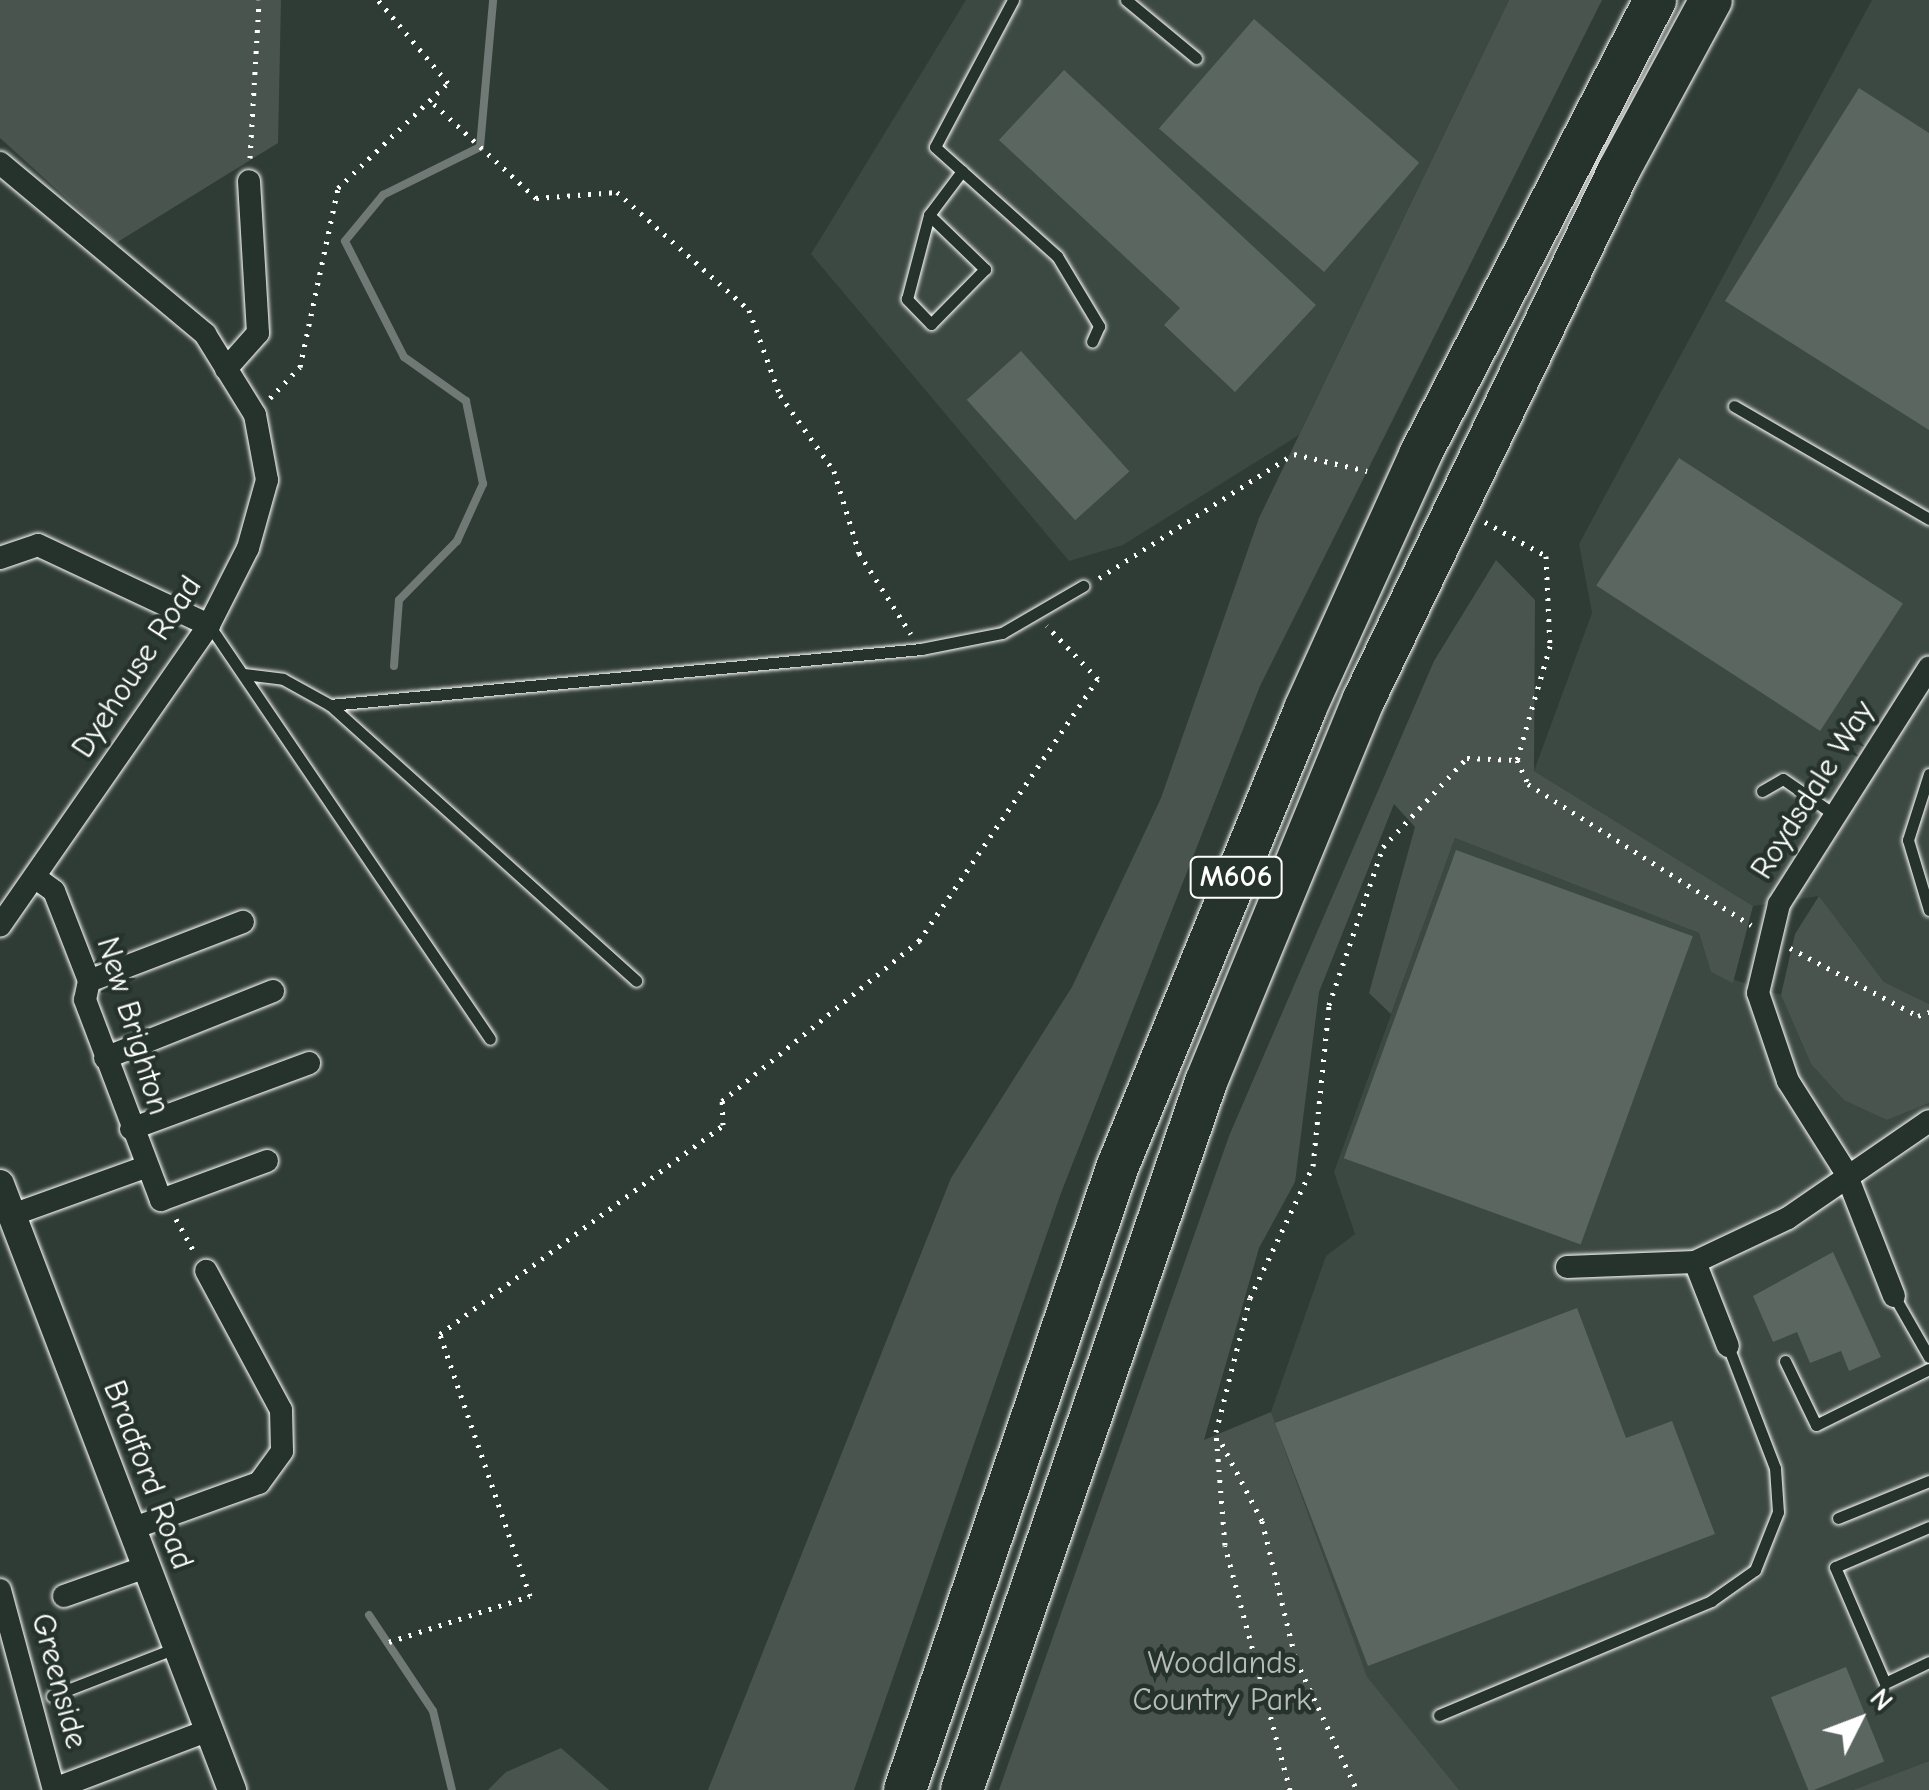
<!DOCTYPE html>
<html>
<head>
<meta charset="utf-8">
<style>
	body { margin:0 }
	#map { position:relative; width:1929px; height:1790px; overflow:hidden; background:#2f3b35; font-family:"Comic Neue",sans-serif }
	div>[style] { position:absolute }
	.built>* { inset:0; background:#3c4842 }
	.green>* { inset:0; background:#4a544f }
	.stream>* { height:8px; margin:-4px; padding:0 4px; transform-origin:4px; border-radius:4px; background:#707975 }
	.building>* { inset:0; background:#5b6661; transform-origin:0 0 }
	.path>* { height:5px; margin-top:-2.5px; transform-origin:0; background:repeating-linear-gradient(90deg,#fff 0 2.5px,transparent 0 10.5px) }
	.roads { filter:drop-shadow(0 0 2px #fff) drop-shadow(0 0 2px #fff) }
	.service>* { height:11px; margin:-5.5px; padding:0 5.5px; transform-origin:5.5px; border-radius:5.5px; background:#26332d }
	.minor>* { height:22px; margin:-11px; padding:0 11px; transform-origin:11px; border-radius:11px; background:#26332d }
	.tertiary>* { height:28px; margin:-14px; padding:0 14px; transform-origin:14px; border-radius:14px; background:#26332d }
	.motorway>* { height:42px; margin:-21px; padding:0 21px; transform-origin:21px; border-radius:21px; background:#26332d }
	span { translate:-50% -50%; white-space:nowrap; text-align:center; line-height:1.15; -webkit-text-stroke:9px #26332d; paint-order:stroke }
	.shield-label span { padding:2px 8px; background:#26332d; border:2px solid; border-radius:8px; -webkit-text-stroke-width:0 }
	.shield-label { font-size:30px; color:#fff; font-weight:700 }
	.street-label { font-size:32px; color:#fff }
	.park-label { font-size:32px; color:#b7bbb9 }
	.north { position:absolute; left:1809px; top:1670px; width:100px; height:100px; -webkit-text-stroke:8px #26332d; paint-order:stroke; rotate:48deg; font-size:28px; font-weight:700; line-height:40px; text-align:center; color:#fff }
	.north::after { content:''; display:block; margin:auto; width:35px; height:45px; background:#fff; clip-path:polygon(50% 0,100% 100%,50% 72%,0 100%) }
</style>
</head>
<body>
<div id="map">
	<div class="built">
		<i style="clip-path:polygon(966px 0,1509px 0,1299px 435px,1123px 545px,1069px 561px,811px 254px)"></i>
		<i style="clip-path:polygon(1872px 0,1929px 0,1929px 1004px,1884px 982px,1819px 896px,1753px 906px,1534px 771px,1592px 613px,1579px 544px)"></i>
		<i style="clip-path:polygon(1455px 838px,1699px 933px,1711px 972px,1781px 995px,1811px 1064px,1887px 1120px,1929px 1103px,1929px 1761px,1853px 1790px,1397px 1790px,1318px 1679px,1271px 1412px,1326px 1256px,1355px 1234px,1334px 1172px)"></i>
	</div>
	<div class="green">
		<i style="clip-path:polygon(0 0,281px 0,278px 143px,116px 243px,0 138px)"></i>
		<i style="clip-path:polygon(1509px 0,1602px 0,1260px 686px,1061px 1193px,854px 1790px,708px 1790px,951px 1178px,1072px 987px,1161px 798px,1259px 518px)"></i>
		<i style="clip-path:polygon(1496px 560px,1535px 600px,1534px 771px,1753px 906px,1733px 983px,1711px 972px,1699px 933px,1455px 838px,1391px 1014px,1369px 993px,1415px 827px,1394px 804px,1319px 992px,1295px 1182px,1259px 1248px,1204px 1440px,1271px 1412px,1367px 1677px,1459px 1790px,999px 1790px,1229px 1136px,1434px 661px)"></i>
		<i style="clip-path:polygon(1819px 896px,1884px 982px,1929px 1004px,1929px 1103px,1887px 1120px,1844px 1100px,1811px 1064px,1781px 995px,1795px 934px)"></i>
		<i style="clip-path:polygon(561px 1748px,609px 1790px,488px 1790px,506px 1772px)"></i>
		<i style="clip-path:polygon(1929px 1761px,1929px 1790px,1853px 1790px)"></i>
	</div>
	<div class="stream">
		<i style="left:394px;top:666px;width:66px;rotate:-85.7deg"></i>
		<i style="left:399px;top:600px;width:83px;rotate:-45.5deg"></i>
		<i style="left:457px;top:541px;width:63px;rotate:-65.5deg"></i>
		<i style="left:483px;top:484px;width:85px;rotate:-101.6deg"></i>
		<i style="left:466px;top:401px;width:76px;rotate:-144.6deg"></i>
		<i style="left:404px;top:357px;width:130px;rotate:-117deg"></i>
		<i style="left:345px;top:241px;width:60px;rotate:-50.4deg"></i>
		<i style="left:383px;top:195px;width:108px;rotate:-26.3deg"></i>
		<i style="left:480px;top:147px;width:148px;rotate:-84.9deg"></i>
		<i style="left:369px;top:1615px;width:115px;rotate:56.3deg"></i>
		<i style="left:433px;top:1711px;width:81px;rotate:76.5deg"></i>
	</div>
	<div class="building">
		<i style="left:1254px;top:19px;width:219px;height:145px;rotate:41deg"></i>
		<i style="clip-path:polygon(1064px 70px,1316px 305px,1235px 392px,1164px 325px,1180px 308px,999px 140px)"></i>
		<i style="clip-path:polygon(1859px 88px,1929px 133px,1929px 430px,1725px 301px)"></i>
		<i style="left:1021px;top:351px;width:162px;height:73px;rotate:48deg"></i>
		<i style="left:1679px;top:458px;width:267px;height:152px;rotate:33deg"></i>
		<i style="left:1456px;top:850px;width:252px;height:328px;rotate:20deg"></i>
		<i style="clip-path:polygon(1833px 1252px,1881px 1357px,1849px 1371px,1841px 1351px,1810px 1363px,1797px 1332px,1773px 1342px,1753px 1296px)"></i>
		<i style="clip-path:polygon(1577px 1308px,1626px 1438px,1672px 1421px,1715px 1534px,1368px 1666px,1275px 1423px)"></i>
		<i style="left:1846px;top:1667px;width:102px;height:81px;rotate:68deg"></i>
	</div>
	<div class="path">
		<i style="left:434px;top:104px;width:139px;rotate:42.7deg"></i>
		<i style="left:536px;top:198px;width:81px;rotate:-4.2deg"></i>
		<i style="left:617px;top:192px;width:177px;rotate:41.8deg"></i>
		<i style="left:749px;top:310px;width:90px;rotate:70deg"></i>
		<i style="left:780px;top:395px;width:93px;rotate:54.6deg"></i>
		<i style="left:834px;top:471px;width:86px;rotate:73deg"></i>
		<i style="left:859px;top:553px;width:96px;rotate:57.3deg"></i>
		<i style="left:250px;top:158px;width:158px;rotate:-86.7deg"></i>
		<i style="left:270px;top:398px;width:43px;rotate:-45.9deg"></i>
		<i style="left:300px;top:367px;width:183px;rotate:-78deg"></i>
		<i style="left:338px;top:188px;width:152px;rotate:-43.7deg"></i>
		<i style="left:448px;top:83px;width:109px;rotate:-130.1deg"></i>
		<i style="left:1485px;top:522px;width:70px;rotate:29.1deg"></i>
		<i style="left:1546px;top:556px;width:90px;rotate:87.5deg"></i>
		<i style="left:1550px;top:646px;width:119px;rotate:106.1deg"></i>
		<i style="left:1517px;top:760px;width:26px;rotate:65deg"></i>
		<i style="left:1528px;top:784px;width:264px;rotate:32.3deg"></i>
		<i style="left:1099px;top:578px;width:231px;rotate:-32.5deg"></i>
		<i style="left:1294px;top:454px;width:75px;rotate:13.1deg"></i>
		<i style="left:1790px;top:948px;width:145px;rotate:28deg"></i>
		<i style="left:1918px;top:1016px;width:12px;rotate:-20deg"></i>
		<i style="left:176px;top:1219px;width:38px;rotate:61deg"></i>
		<i style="left:1222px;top:1444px;width:87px;rotate:62.5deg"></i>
		<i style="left:1262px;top:1521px;width:143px;rotate:76.3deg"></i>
		<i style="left:1296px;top:1660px;width:144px;rotate:64.9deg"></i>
		<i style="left:389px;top:1642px;width:148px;rotate:-18.1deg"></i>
		<i style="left:530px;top:1596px;width:277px;rotate:-109deg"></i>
		<i style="left:440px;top:1334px;width:352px;rotate:-36.4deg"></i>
		<i style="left:723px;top:1125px;width:24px;rotate:-92deg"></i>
		<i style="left:722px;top:1101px;width:254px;rotate:-39.1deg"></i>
		<i style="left:919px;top:941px;width:317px;rotate:-55.7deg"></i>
		<i style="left:1098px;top:679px;width:74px;rotate:-133.9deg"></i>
		<i style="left:1290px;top:1790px;width:253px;rotate:-104.9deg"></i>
		<i style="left:1225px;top:1545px;width:113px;rotate:-94.6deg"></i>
		<i style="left:1216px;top:1432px;width:138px;rotate:-75.8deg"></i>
		<i style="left:1250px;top:1298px;width:146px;rotate:-64.5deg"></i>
		<i style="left:1313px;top:1166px;width:162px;rotate:-84.3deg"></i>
		<i style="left:1329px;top:1005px;width:167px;rotate:-71.1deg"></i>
		<i style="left:1383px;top:847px;width:122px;rotate:-46.7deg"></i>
		<i style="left:1467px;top:758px;width:50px;rotate:2.3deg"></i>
	</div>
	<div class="roads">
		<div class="service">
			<i style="left:1013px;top:0;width:166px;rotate:118deg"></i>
			<i style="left:935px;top:147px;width:164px;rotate:41.8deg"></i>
			<i style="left:1057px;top:256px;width:82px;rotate:59deg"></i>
			<i style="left:1099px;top:326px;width:17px;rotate:114deg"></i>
			<i style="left:1126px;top:0;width:91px;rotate:39.6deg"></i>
			<i style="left:929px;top:215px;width:78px;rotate:44deg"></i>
			<i style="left:985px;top:269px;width:77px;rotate:134.5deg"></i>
			<i style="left:931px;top:324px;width:35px;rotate:-134deg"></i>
			<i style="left:907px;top:299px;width:87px;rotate:-75.3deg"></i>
			<i style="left:929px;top:215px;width:55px;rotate:-53.1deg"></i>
			<i style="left:1734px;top:406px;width:225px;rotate:30.1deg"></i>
			<i style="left:209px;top:625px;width:500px;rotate:55.83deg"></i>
			<i style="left:244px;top:674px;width:39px;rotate:7deg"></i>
			<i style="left:283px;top:679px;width:54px;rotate:29deg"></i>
			<i style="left:330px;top:705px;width:412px;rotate:42deg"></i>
			<i style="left:330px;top:705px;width:594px;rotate:-5.41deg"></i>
			<i style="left:921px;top:649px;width:83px;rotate:-11.2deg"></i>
			<i style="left:1002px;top:633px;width:94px;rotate:-30.1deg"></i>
			<i style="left:1929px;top:774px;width:69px;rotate:107.7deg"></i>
			<i style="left:1908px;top:840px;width:73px;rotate:73.3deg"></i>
			<i style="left:1762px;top:791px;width:24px;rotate:-30deg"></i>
			<i style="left:1783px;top:779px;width:63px;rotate:34.7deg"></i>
			<i style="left:1894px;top:1296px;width:70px;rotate:60.2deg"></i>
			<i style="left:1785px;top:1361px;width:71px;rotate:64.2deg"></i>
			<i style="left:1816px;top:1425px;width:126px;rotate:-26.4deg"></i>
			<i style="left:1838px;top:1518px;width:98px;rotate:-22.1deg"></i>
			<i style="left:1929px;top:1527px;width:102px;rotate:156.9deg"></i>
			<i style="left:1835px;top:1567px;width:126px;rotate:66.7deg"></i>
			<i style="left:1885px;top:1683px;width:49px;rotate:-25.5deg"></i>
			<i style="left:52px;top:1696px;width:133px;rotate:-21.2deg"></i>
			<i style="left:1439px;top:1715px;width:295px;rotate:-22.7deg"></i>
			<i style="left:1711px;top:1601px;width:54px;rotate:-35.2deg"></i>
			<i style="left:1755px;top:1570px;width:62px;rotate:-68.4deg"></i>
			<i style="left:1778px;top:1512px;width:44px;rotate:-93.9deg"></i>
			<i style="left:1775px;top:1468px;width:131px;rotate:-111.1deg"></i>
		</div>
		<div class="minor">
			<i style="left:0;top:163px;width:267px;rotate:39.8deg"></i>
			<i style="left:205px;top:334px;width:95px;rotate:58.3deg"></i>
			<i style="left:255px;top:415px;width:66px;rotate:79.5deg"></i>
			<i style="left:267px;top:480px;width:71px;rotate:105.6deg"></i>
			<i style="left:248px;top:548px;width:86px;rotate:116.9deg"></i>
			<i style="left:209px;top:625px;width:366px;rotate:124.8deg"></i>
			<i style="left:226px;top:369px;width:48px;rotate:-48.4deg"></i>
			<i style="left:258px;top:333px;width:152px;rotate:-93.4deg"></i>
			<i style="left:0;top:558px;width:40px;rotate:-18.9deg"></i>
			<i style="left:38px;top:545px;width:189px;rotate:25.1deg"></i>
			<i style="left:36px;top:878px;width:22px;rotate:36deg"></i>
			<i style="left:54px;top:891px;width:97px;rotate:68.7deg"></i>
			<i style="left:89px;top:981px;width:19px;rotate:102deg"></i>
			<i style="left:85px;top:1000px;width:214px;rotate:69.2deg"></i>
			<i style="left:161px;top:1200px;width:113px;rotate:-20.2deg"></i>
			<i style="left:89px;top:981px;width:165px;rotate:-21deg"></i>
			<i style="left:105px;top:1058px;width:181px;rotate:-21.7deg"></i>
			<i style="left:131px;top:1129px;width:190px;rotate:-20.3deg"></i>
			<i style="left:12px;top:1215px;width:141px;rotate:-19.8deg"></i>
			<i style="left:1695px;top:1262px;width:90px;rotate:68.6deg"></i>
			<i style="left:1567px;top:1267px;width:128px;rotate:-2.2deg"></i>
			<i style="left:1695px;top:1262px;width:103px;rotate:-25.3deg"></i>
			<i style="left:1788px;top:1218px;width:171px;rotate:-34.5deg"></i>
			<i style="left:1894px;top:1296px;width:134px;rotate:-111.4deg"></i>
			<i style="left:1845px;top:1171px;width:107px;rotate:-122.3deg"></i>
			<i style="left:1788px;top:1081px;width:93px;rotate:-108.8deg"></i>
			<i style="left:1758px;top:993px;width:91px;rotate:-76.7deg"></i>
			<i style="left:1779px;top:904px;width:280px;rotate:-57.6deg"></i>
			<i style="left:131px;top:1529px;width:136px;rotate:-19.8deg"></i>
			<i style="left:259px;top:1483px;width:39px;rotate:-54deg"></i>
			<i style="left:282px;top:1451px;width:41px;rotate:-91.4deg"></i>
			<i style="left:281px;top:1410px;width:158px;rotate:-118.3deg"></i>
			<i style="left:0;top:1590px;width:207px;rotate:74.9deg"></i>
			<i style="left:64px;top:1596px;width:87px;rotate:-19.5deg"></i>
			<i style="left:54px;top:1789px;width:166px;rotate:-20.8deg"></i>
		</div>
		<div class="tertiary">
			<i style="left:0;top:1184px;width:649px;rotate:69.05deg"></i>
		</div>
		<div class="motorway">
			<i style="left:905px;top:1790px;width:657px;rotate:-71.18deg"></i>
			<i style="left:1117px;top:1168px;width:496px;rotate:-67.7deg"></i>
			<i style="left:1305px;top:709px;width:279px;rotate:-65.6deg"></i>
			<i style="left:1420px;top:455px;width:512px;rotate:-62.68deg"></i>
			<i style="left:962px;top:1790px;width:749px;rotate:-70.98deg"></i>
			<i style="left:1206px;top:1082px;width:414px;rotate:-67.6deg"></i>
			<i style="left:1364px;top:699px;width:587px;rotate:-64.26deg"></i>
			<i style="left:1619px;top:170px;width:193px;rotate:-61.6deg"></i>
		</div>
	</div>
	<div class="shield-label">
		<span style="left:1236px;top:877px">M606</span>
	</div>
	<div class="street-label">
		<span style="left:137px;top:667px;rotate:-57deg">Dyehouse Road</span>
		<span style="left:1813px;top:790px;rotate:-58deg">Roydsdale Way</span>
		<span style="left:133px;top:1026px;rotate:73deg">New Brighton</span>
		<span style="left:148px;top:1475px;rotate:69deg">Bradford Road</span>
		<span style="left:59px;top:1681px;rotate:75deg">Greenside</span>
	</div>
	<div class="park-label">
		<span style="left:1222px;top:1682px">Woodlands<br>Country Park</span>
	</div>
	<div class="north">N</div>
</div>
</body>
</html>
